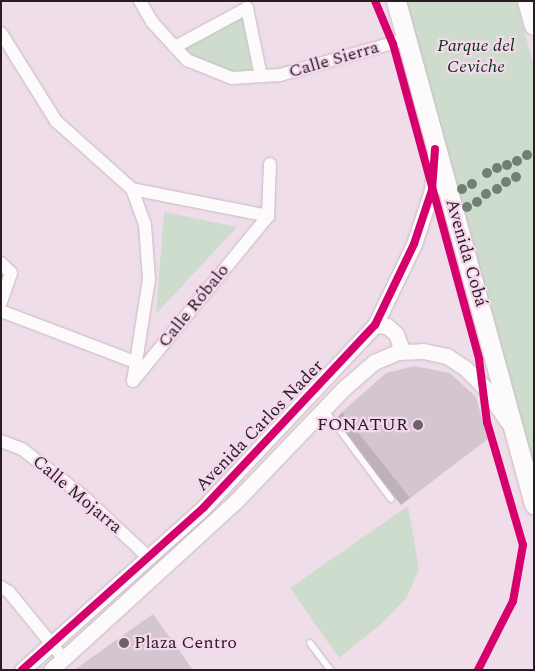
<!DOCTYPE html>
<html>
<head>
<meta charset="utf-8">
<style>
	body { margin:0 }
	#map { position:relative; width:535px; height:671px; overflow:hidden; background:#efdee9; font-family:Spectral,serif }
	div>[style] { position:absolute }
	.green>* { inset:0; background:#cedcce }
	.shadow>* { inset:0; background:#0003 }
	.building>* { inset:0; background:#d4c6cf }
	.roads { filter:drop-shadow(0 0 1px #c6b9c1) drop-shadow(0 0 1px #c6b9c1) }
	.service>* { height:6px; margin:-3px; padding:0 3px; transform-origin:3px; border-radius:3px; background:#fdfafc }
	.minor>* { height:12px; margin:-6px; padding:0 6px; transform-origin:6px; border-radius:6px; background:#fdfafc }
	.tertiary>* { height:15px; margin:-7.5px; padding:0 7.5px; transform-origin:7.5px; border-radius:7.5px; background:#fdfafc }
	.primary>* { height:19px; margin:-9.5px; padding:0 9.5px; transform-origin:9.5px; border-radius:9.5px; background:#fdfafc }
	.cycleway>* { height:8px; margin:-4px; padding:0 4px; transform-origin:4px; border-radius:4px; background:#d6006c }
	.trees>* { width:10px; height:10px; margin:-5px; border-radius:50%; background:#6e8274 }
	.dots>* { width:14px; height:14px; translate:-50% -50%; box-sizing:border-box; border:2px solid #f6d7ec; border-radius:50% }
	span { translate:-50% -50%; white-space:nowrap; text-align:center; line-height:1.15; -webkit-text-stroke:4.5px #f6d7ec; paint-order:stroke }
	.park-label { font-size:18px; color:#043715; font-style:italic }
	.street-label { font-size:18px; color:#281d25 }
	.poi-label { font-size:18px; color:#281d25 }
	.right { translate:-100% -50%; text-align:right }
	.left { translate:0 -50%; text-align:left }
	.frame { position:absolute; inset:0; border:2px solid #281d25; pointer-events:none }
</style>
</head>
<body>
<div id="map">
	<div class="green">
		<i style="clip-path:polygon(406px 1px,516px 1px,534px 66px,534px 473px)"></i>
		<i style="clip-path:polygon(244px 14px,252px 72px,233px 75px,189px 57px,180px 48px)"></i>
		<i style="clip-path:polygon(164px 212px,237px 227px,156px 314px)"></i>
		<i style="clip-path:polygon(408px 506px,419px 569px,407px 597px,381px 624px,339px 658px,290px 588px)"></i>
	</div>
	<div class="shadow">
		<i style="clip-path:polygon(342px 412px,487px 439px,401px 505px,334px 421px)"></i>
	</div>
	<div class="building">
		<i style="clip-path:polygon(414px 366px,450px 373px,476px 397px,488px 439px,410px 498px,342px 412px,386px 373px)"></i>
		<i style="clip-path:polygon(153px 614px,193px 670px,74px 670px)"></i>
	</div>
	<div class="roads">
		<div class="service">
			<i style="left:324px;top:409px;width:112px;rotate:53.3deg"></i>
			<i style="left:310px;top:643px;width:34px;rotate:53deg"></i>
		</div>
		<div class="minor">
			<i style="left:140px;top:1px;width:24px;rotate:60deg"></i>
			<i style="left:152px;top:22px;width:52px;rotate:47.4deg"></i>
			<i style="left:187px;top:60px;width:48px;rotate:21.8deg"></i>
			<i style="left:232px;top:78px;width:48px;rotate:-3.6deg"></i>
			<i style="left:280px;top:75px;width:132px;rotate:-15.8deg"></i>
			<i style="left:1px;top:33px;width:104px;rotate:58deg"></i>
			<i style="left:56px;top:121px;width:102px;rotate:41.8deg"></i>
			<i style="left:132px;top:189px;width:38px;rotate:70deg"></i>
			<i style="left:145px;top:225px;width:54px;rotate:85.8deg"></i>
			<i style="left:149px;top:279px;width:103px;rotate:98.9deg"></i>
			<i style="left:175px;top:47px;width:82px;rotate:-28.4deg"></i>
			<i style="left:247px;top:8px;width:69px;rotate:78.4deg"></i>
			<i style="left:132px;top:189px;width:139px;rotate:11.2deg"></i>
			<i style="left:1px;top:263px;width:14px;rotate:45deg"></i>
			<i style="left:11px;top:273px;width:31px;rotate:109deg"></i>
			<i style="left:1px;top:311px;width:143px;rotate:20.8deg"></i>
			<i style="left:133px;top:381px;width:213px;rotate:-50.7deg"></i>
			<i style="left:268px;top:216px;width:52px;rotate:-87.8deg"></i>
			<i style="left:1px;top:441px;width:22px;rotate:21deg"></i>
			<i style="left:22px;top:449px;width:77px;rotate:37.6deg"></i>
			<i style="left:83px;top:496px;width:89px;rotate:43.2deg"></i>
			<i style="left:1px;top:587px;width:9px;rotate:32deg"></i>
			<i style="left:9px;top:592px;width:85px;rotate:50.7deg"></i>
		</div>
		<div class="tertiary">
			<i style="left:375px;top:325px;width:12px;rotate:5deg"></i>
			<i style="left:387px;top:326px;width:12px;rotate:42deg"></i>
			<i style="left:396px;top:334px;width:12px;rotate:70deg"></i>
			<i style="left:400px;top:345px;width:7px;rotate:106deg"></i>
			<i style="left:22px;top:670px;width:244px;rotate:-41.8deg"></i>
			<i style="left:204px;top:507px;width:250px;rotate:-46.8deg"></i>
			<i style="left:375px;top:325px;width:90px;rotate:-64.3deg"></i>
			<i style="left:414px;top:244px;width:57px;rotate:-71.6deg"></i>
			<i style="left:432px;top:190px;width:37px;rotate:-85deg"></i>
			<i style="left:51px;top:670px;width:249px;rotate:-42.4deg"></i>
			<i style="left:235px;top:502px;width:156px;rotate:-46.3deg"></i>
			<i style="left:343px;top:389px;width:41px;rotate:-41.1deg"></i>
			<i style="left:374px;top:362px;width:26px;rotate:-23deg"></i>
			<i style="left:398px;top:352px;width:25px;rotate:-2deg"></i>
			<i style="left:423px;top:351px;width:25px;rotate:12deg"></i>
			<i style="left:447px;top:356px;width:22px;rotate:34deg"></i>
			<i style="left:465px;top:368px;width:27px;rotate:45deg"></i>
			<i style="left:484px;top:387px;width:42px;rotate:55.6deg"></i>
		</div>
		<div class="primary">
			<i style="left:396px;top:1px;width:522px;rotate:74.66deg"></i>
			<i style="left:527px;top:1px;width:25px;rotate:74deg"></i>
		</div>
	</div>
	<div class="cycleway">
		<i style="left:375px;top:1px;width:47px;rotate:67.3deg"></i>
		<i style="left:393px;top:44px;width:327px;rotate:74.7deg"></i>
		<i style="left:479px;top:359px;width:64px;rotate:82.8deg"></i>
		<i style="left:487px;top:422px;width:128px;rotate:73.7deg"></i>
		<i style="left:523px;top:545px;width:57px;rotate:100.1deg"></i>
		<i style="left:513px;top:601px;width:77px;rotate:116.9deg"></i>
		<i style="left:22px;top:670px;width:244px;rotate:-41.8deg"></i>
		<i style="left:204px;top:507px;width:250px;rotate:-46.8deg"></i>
		<i style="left:375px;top:325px;width:90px;rotate:-64.3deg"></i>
		<i style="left:414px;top:244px;width:57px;rotate:-71.6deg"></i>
		<i style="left:432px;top:190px;width:41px;rotate:-85.8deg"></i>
	</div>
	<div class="trees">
		<i style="left:527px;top:155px"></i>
		<i style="left:517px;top:161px"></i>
		<i style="left:507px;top:165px"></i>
		<i style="left:497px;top:168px"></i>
		<i style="left:487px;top:173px"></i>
		<i style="left:516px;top:177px"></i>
		<i style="left:506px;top:182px"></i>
		<i style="left:472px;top:184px"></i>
		<i style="left:462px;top:189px"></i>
		<i style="left:497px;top:189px"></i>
		<i style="left:486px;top:194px"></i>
		<i style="left:477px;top:202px"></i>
		<i style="left:467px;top:207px"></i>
	</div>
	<div class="dots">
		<i style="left:418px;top:425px;background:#6e616a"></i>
		<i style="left:124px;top:643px;background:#6e616a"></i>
	</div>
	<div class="park-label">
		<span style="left:476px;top:57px">Parque del<br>Ceviche</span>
	</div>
	<div class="street-label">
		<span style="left:334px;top:60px;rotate:-16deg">Calle Sierra</span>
		<span style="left:466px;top:253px;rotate:74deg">Avenida Cobá</span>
		<span style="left:194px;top:306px;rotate:-51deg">Calle Róbalo</span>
		<span style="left:260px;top:426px;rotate:-46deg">Avenida Carlos Nader</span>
		<span style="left:77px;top:495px;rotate:40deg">Calle Mojarra</span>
	</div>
	<div class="poi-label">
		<span class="right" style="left:408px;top:425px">FONATUR</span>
		<span class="left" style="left:134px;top:643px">Plaza Centro</span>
	</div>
	<div class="frame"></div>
</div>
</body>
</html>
